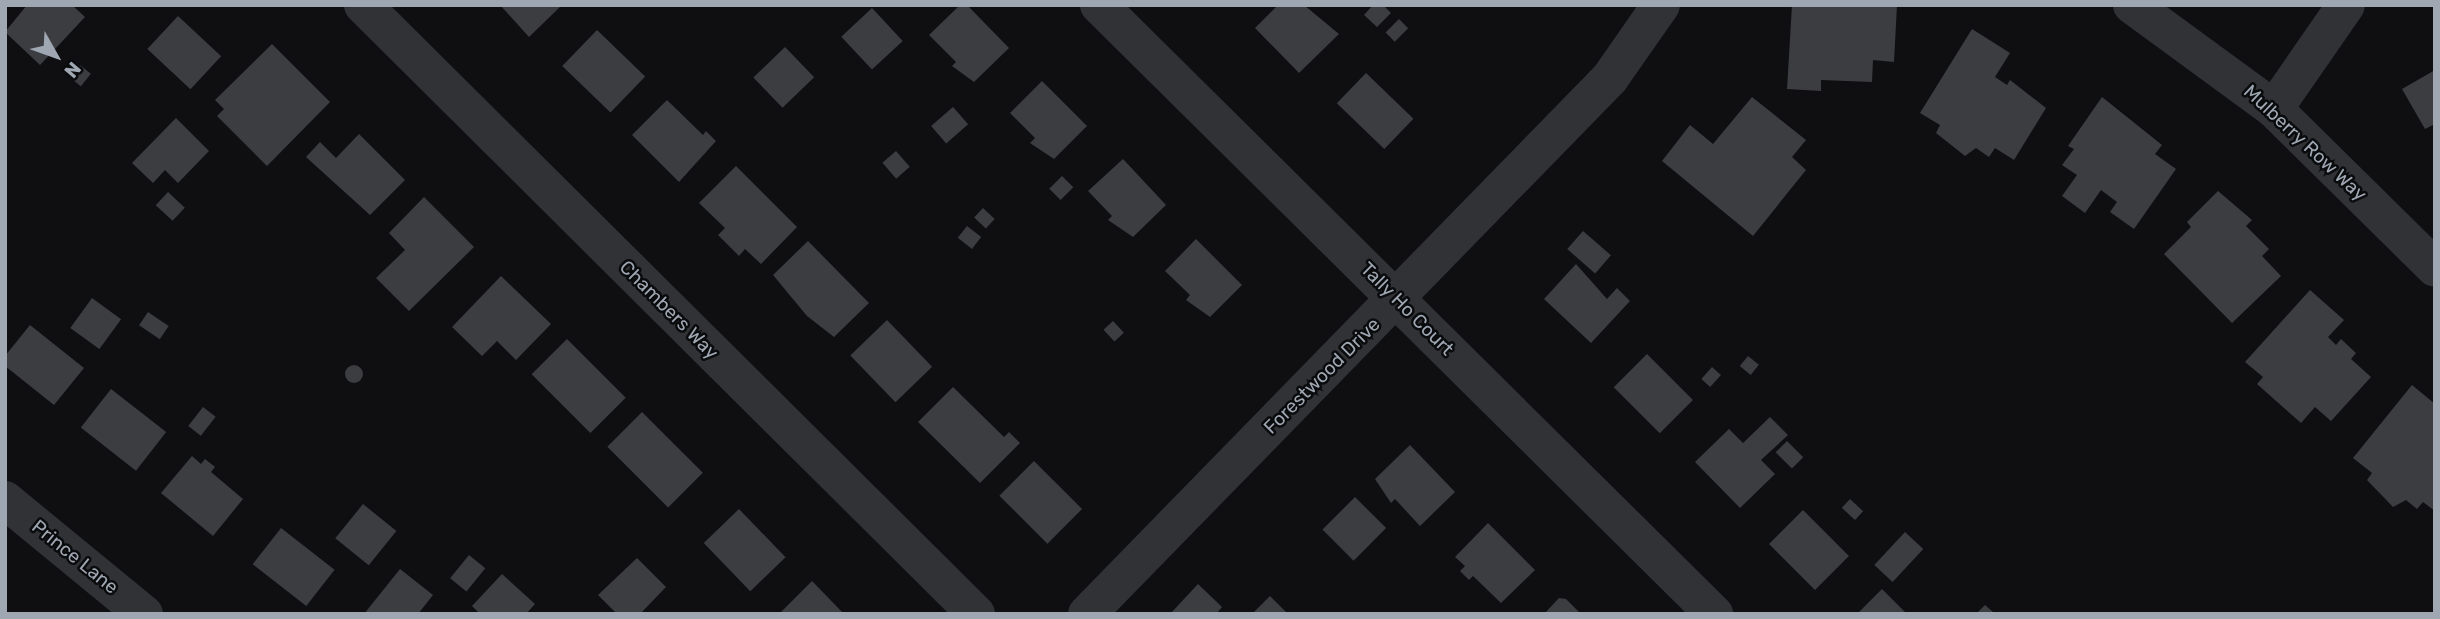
<!DOCTYPE html>
<html>
<head>
<meta charset="utf-8">
<style>
	body { margin:0 }
	#map { position:relative; width:2440px; height:619px; overflow:hidden; background:#0f0f11; font-family:Rubik,sans-serif }
	div>[style] { position:absolute }
	.building>* { inset:0; background:#3b3d41; transform-origin:0 0 }
	.round { border-radius:50% }
	.minor>* { height:38px; margin:-19px; padding:0 19px; transform-origin:19px; border-radius:19px; background:#303236 }
	span { translate:-50% -50%; white-space:nowrap; text-align:center; line-height:1.15; -webkit-text-stroke:5px #0a0b0c; paint-order:stroke }
	.street-label { font-size:19px; color:#9fa7b3 }
	.frame { position:absolute; inset:0; border:7px solid #9fa7b3; pointer-events:none }
	.north { position:absolute; left:21px; top:21px; width:70px; height:70px; -webkit-text-stroke:5px #0a0b0c; paint-order:stroke; rotate:130deg; font-size:19px; font-weight:700; line-height:28px; text-align:center; color:#9fa7b3 }
	.north::after { content:''; display:block; margin:auto; width:24px; height:32px; background:#9fa7b3; clip-path:polygon(50% 0,100% 100%,50% 72%,0 100%) }
</style>
</head>
<body>
<div id="map">
	<div class="building">
		<i style="clip-path:polygon(72px 5px,85px 17px,40px 65px,5px 32px,27px 5px)"></i>
		<i style="clip-path:polygon(500px 5px,562px 5px,529px 37px)"></i>
		<i style="clip-path:polygon(960px 5px,967px 5px,1009px 48px,974px 82px,952px 66px,956px 62px,929px 35px)"></i>
		<i style="clip-path:polygon(1278px 5px,1304px 5px,1339px 34px,1299px 73px,1255px 28px)"></i>
		<i style="clip-path:polygon(1373px 5px,1383px 5px,1391px 13px,1377px 27px,1364px 15px)"></i>
		<i style="clip-path:polygon(1792px 5px,1897px 5px,1894px 62px,1873px 60px,1872px 82px,1821px 80px,1821px 91px,1787px 89px)"></i>
		<i style="left:872px;top:8px;width:45px;height:42px;rotate:47deg"></i>
		<i style="left:178px;top:16px;width:59px;height:45px;rotate:43deg"></i>
		<i style="left:1399px;top:19px;width:13px;height:19px;rotate:45deg"></i>
		<i style="clip-path:polygon(1972px 29px,2010px 53px,1995px 77px,2007px 85px,2010px 80px,2046px 108px,2014px 160px,1995px 148px,1989px 157px,1976px 148px,1965px 156px,1936px 133px,1940px 125px,1920px 113px)"></i>
		<i style="left:597px;top:30px;width:67px;height:50px;rotate:44deg"></i>
		<i style="clip-path:polygon(272px 44px,330px 102px,267px 166px,217px 116px,224px 109px,215px 100px)"></i>
		<i style="left:785px;top:47px;width:42px;height:44px;rotate:46deg"></i>
		<i style="left:80px;top:65px;width:14px;height:16px;rotate:39deg"></i>
		<i style="clip-path:polygon(2435px 70px,2435px 124px,2425px 129px,2402px 89px)"></i>
		<i style="left:1366px;top:73px;width:66px;height:42px;rotate:44deg"></i>
		<i style="clip-path:polygon(1042px 81px,1087px 126px,1054px 159px,1030px 143px,1035px 138px,1010px 113px)"></i>
		<i style="clip-path:polygon(1752px 97px,1806px 140px,1792px 157px,1806px 170px,1753px 236px,1662px 161px,1690px 125px,1713px 144px)"></i>
		<i style="clip-path:polygon(2102px 97px,2162px 145px,2155px 154px,2176px 169px,2134px 229px,2110px 212px,2117px 202px,2101px 190px,2085px 213px,2062px 196px,2077px 175px,2062px 165px,2074px 149px,2068px 146px)"></i>
		<i style="clip-path:polygon(667px 100px,703px 135px,706px 131px,716px 141px,679px 182px,632px 135px)"></i>
		<i style="left:953px;top:107px;width:23px;height:29px;rotate:49deg"></i>
		<i style="clip-path:polygon(176px 118px,209px 151px,178px 183px,165px 170px,153px 183px,132px 163px)"></i>
		<i style="clip-path:polygon(359px 134px,405px 180px,370px 215px,306px 157px,320px 142px,336px 158px)"></i>
		<i style="left:896px;top:151px;width:21px;height:18px;rotate:49deg"></i>
		<i style="clip-path:polygon(1123px 159px,1166px 205px,1133px 237px,1108px 220px,1112px 216px,1088px 191px)"></i>
		<i style="clip-path:polygon(736px 166px,797px 227px,761px 264px,745px 249px,739px 256px,718px 235px,725px 228px,699px 203px)"></i>
		<i style="left:1062px;top:176px;width:16px;height:18px;rotate:45deg"></i>
		<i style="clip-path:polygon(2218px 191px,2252px 220px,2246px 226px,2269px 249px,2262px 256px,2281px 276px,2232px 323px,2164px 254px,2191px 227px,2187px 222px)"></i>
		<i style="left:168px;top:192px;width:23px;height:18px;rotate:43deg"></i>
		<i style="clip-path:polygon(424px 197px,474px 247px,409px 311px,376px 278px,405px 250px,389px 233px)"></i>
		<i style="left:983px;top:208px;width:16px;height:13px;rotate:43deg"></i>
		<i style="left:967px;top:226px;width:18px;height:15px;rotate:38deg"></i>
		<i style="left:1583px;top:231px;width:37px;height:24px;rotate:41deg"></i>
		<i style="clip-path:polygon(1196px 239px,1242px 285px,1210px 317px,1186px 300px,1190px 295px,1165px 271px)"></i>
		<i style="clip-path:polygon(808px 241px,869px 303px,834px 337px,807px 316px,773px 275px)"></i>
		<i style="clip-path:polygon(1576px 264px,1607px 299px,1617px 288px,1630px 301px,1591px 343px,1544px 299px)"></i>
		<i style="clip-path:polygon(501px 276px,551px 324px,516px 360px,497px 341px,482px 356px,452px 327px)"></i>
		<i style="clip-path:polygon(2310px 290px,2344px 320px,2328px 337px,2336px 345px,2341px 339px,2356px 353px,2351px 359px,2371px 377px,2331px 421px,2315px 407px,2301px 423px,2257px 384px,2263px 377px,2245px 362px)"></i>
		<i style="left:92px;top:298px;width:36px;height:37px;rotate:36deg"></i>
		<i style="left:148px;top:312px;width:25px;height:16px;rotate:34deg"></i>
		<i style="left:887px;top:320px;width:65px;height:51px;rotate:46deg"></i>
		<i style="left:1113px;top:321px;width:16px;height:13px;rotate:47deg"></i>
		<i style="clip-path:polygon(30px 325px,84px 368px,54px 405px,5px 366px,5px 356px)"></i>
		<i style="left:567px;top:339px;width:83px;height:50px;rotate:45deg"></i>
		<i style="left:1647px;top:354px;width:65px;height:47px;rotate:45deg"></i>
		<i style="left:1748px;top:356px;width:14px;height:13px;rotate:39deg"></i>
		<i class="round" style="left:345px;top:365px;width:18px;height:18px"></i>
		<i style="left:1712px;top:367px;width:12px;height:16px;rotate:42deg"></i>
		<i style="clip-path:polygon(2412px 385px,2435px 404px,2435px 511px,2423px 502px,2417px 509px,2406px 500px,2393px 507px,2367px 480px,2372px 473px,2353px 458px)"></i>
		<i style="clip-path:polygon(953px 387px,1004px 437px,1009px 432px,1020px 443px,980px 483px,918px 422px)"></i>
		<i style="left:111px;top:389px;width:70px;height:49px;rotate:38deg"></i>
		<i style="left:203px;top:407px;width:16px;height:24px;rotate:38deg"></i>
		<i style="left:642px;top:412px;width:86px;height:49px;rotate:45deg"></i>
		<i style="clip-path:polygon(1770px 417px,1788px 435px,1761px 460px,1775px 474px,1740px 508px,1695px 462px,1729px 429px,1743px 443px)"></i>
		<i style="left:1787px;top:441px;width:23px;height:16px;rotate:45deg"></i>
		<i style="clip-path:polygon(1410px 445px,1455px 492px,1420px 526px,1395px 499px,1391px 503px,1375px 479px)"></i>
		<i style="clip-path:polygon(192px 456px,201px 464px,205px 459px,215px 467px,211px 472px,243px 499px,213px 536px,161px 493px)"></i>
		<i style="left:1034px;top:461px;width:68px;height:49px;rotate:45deg"></i>
		<i style="left:1355px;top:497px;width:44px;height:46px;rotate:45deg"></i>
		<i style="left:1850px;top:499px;width:18px;height:12px;rotate:43deg"></i>
		<i style="left:363px;top:504px;width:43px;height:44px;rotate:39deg"></i>
		<i style="left:739px;top:509px;width:67px;height:49px;rotate:46deg"></i>
		<i style="left:1803px;top:510px;width:65px;height:48px;rotate:45deg"></i>
		<i style="clip-path:polygon(1488px 523px,1535px 570px,1501px 603px,1473px 576px,1469px 580px,1460px 571px,1465px 566px,1455px 557px)"></i>
		<i style="left:281px;top:528px;width:68px;height:46px;rotate:38deg"></i>
		<i style="left:1905px;top:532px;width:25px;height:45px;rotate:43deg"></i>
		<i style="left:469px;top:555px;width:21px;height:30px;rotate:39deg"></i>
		<i style="clip-path:polygon(637px 558px,666px 587px,640px 614px,617px 614px,598px 595px)"></i>
		<i style="clip-path:polygon(400px 569px,433px 595px,418px 614px,364px 614px)"></i>
		<i style="clip-path:polygon(502px 574px,535px 604px,526px 614px,480px 614px,472px 606px)"></i>
		<i style="clip-path:polygon(812px 581px,844px 614px,779px 614px)"></i>
		<i style="clip-path:polygon(1198px 584px,1222px 607px,1216px 614px,1170px 614px)"></i>
		<i style="clip-path:polygon(1882px 589px,1907px 614px,1857px 614px)"></i>
		<i style="clip-path:polygon(1270px 596px,1288px 614px,1252px 614px)"></i>
		<i style="clip-path:polygon(1559px 598px,1566px 599px,1581px 614px,1544px 614px)"></i>
		<i style="clip-path:polygon(1985px 605px,1993px 612px,1995px 614px,1976px 614px)"></i>
	</div>
	<div class="minor">
		<i style="left:363px;top:5px;width:864px;rotate:44.81deg"></i>
		<i style="left:1099px;top:5px;width:866px;rotate:44.72deg"></i>
		<i style="left:2132px;top:5px;width:176px;rotate:36.2deg"></i>
		<i style="left:2274px;top:109px;width:226px;rotate:44.6deg"></i>
		<i style="left:2274px;top:109px;width:126px;rotate:-55.3deg"></i>
		<i style="left:5px;top:500px;width:180px;rotate:39.4deg"></i>
		<i style="left:1087px;top:614px;width:749px;rotate:-45.7deg"></i>
		<i style="left:1610px;top:78px;width:89px;rotate:-55.1deg"></i>
	</div>
	<div class="street-label">
		<span style="left:2305px;top:143px;rotate:43deg">Mulberry Row Way</span>
		<span style="left:1407px;top:309px;rotate:45deg">Tally Ho Court</span>
		<span style="left:669px;top:310px;rotate:45deg">Chambers Way</span>
		<span style="left:1322px;top:376px;rotate:-45deg">Forestwood Drive</span>
		<span style="left:75px;top:557px;rotate:39deg">Prince Lane</span>
	</div>
	<div class="frame"></div>
	<div class="north">N</div>
</div>
</body>
</html>
